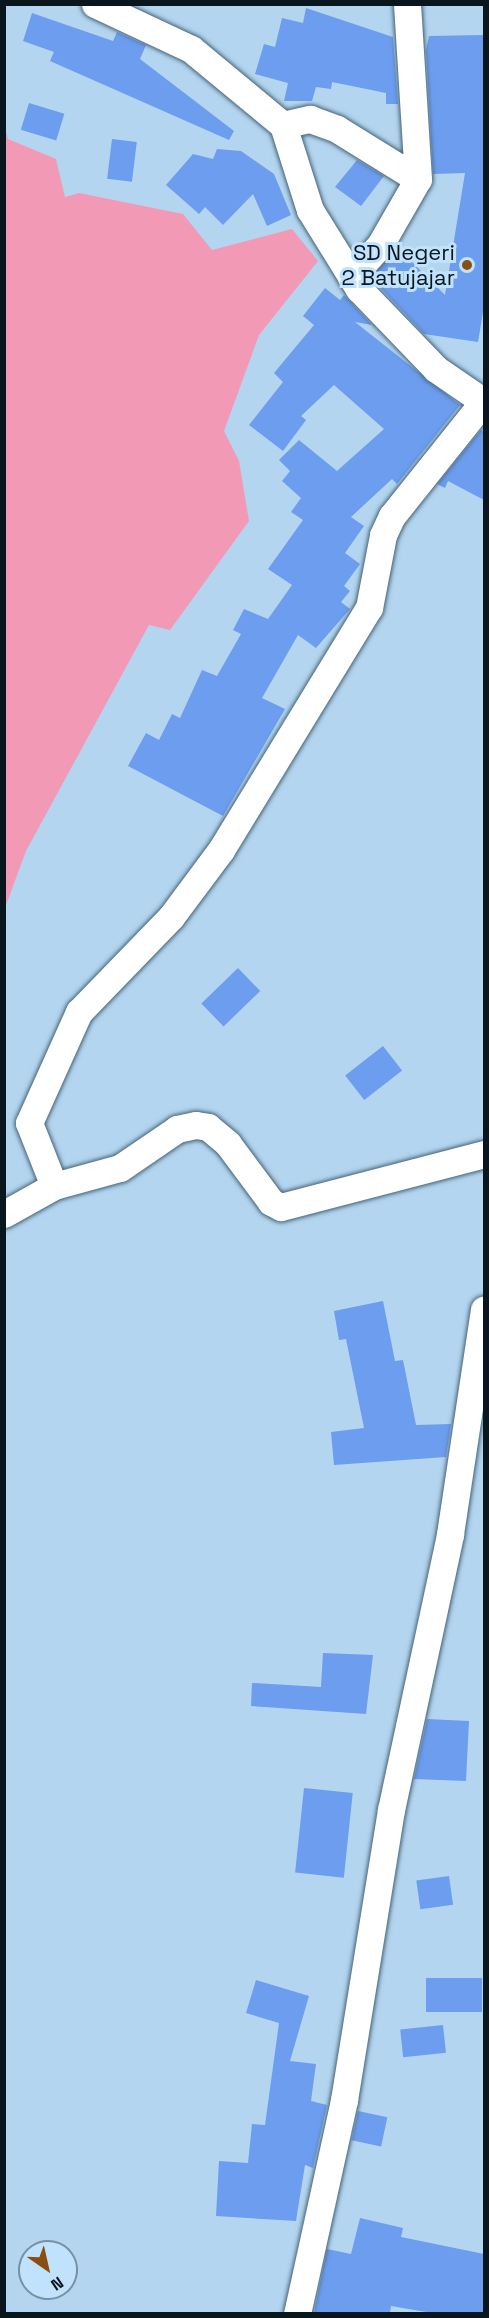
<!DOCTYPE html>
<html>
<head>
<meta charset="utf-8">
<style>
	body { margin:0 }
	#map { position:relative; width:489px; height:2318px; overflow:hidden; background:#b3d5ef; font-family:"Space Grotesk",sans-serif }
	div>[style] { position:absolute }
	.green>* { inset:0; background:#f29ab5 }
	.building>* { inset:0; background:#6c9def; transform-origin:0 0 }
	.roads { filter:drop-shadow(0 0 2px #456379) drop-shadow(0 0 2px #456379) }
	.minor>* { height:27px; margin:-13.5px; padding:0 13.5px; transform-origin:13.5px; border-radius:13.5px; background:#fff }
	.dots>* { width:16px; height:16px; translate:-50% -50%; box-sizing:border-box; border:3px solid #c0e2fc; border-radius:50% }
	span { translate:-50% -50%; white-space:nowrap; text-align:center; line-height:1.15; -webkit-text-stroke:6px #c0e2fc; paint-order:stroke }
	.poi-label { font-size:22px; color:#09161e }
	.right { translate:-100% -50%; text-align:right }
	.frame { position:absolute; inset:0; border:6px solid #09161e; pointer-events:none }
	.north { position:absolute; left:18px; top:2240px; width:60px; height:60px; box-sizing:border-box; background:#c0e2fc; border:2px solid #7790a3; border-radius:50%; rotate:146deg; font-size:16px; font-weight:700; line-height:24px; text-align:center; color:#09161e }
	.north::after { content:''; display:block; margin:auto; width:21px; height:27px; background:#8a4e0d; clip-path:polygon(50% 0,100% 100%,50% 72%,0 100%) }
</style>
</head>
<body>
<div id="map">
	<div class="green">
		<i style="clip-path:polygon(5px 128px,8px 139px,56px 159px,65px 197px,79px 193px,183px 214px,212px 250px,292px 229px,318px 261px,259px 335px,224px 431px,239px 461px,249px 521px,170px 630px,149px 625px,26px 851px,5px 908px)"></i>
	</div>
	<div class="building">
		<i style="clip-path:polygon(306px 8px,393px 37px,398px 104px,386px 104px,386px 93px,332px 82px,331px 89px,316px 87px,312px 101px,284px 101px,288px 83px,255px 74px,264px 44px,275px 47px,282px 18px,303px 23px)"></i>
		<i style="clip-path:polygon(32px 13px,113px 41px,117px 32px,146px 45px,140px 59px,234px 131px,229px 140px,50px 61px,54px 52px,23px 41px)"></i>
		<i style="clip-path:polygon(484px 35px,484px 306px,478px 342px,424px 334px,371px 278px,397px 247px,445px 295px,465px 173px,433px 174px,426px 50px,429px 36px)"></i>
		<i style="left:29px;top:103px;width:37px;height:28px;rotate:17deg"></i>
		<i style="left:112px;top:139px;width:25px;height:40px;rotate:7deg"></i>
		<i style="clip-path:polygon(217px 149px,241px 151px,274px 174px,291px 215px,267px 226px,253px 194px,223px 225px,205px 207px,199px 214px,166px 185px,193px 154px,213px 159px)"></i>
		<i style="clip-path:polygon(357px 160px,384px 176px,361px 206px,335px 187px)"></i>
		<i style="clip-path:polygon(325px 288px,340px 300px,344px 295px,372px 325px,355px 322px,460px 405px,397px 484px,392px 479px,351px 517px,364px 526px,345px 553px,360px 564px,344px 586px,350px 591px,341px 602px,350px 609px,316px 648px,298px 635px,262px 698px,285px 709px,223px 816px,128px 766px,146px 733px,159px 740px,172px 714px,180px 718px,202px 670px,217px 676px,241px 634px,233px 630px,244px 609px,268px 619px,292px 585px,268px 569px,303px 520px,291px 512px,301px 498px,282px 481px,290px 471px,279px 460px,299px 440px,337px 471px,384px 429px,334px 385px,301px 416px,306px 420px,283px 451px,249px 425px,283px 382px,274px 373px,314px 325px,303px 316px)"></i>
		<i style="clip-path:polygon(481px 430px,484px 431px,484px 500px,448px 481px,445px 488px,437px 484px)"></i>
		<i style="left:238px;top:968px;width:32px;height:51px;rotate:46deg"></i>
		<i style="left:383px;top:1046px;width:31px;height:48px;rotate:52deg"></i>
		<i style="clip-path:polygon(383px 1301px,395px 1361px,403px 1360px,416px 1425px,451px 1424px,446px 1457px,334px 1465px,331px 1432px,364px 1428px,346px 1339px,339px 1340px,334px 1311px)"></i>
		<i style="clip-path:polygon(323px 1653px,373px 1655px,366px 1714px,251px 1706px,252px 1683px,321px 1687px)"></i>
		<i style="clip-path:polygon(427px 1719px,469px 1721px,466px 1781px,414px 1779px)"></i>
		<i style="left:304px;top:1788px;width:49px;height:85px;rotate:6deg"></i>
		<i style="left:449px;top:1876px;width:29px;height:33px;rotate:82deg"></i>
		<i style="left:482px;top:1978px;width:34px;height:56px;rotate:90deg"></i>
		<i style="clip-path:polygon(256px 1980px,309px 1996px,290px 2061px,316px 2064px,311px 2101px,327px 2105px,313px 2168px,305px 2165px,296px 2221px,216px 2216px,219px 2161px,248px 2163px,252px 2124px,265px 2125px,279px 2023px,246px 2013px)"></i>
		<i style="left:443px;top:2025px;width:28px;height:43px;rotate:84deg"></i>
		<i style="left:358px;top:2111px;width:30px;height:30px;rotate:12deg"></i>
		<i style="clip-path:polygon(360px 2218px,403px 2228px,401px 2237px,484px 2254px,484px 2313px,432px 2313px,391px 2306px,390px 2313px,314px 2313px,327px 2249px,351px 2254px)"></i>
	</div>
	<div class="roads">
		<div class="minor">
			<i style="left:95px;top:4px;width:106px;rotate:25.1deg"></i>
			<i style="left:191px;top:49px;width:119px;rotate:39.6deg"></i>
			<i style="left:283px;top:125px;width:89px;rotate:72.4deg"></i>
			<i style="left:310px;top:210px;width:93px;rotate:58.2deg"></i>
			<i style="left:359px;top:289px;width:111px;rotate:46.1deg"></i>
			<i style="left:436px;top:369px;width:58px;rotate:34.5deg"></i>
			<i style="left:283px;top:125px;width:28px;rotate:-13deg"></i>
			<i style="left:310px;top:119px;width:29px;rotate:20deg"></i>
			<i style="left:337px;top:129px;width:95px;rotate:31.7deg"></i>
			<i style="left:351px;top:277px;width:43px;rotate:-47.8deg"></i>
			<i style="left:380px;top:245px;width:76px;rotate:-60.1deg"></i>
			<i style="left:418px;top:179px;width:175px;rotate:-93.6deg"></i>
			<i style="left:54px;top:1186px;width:68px;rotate:-111.6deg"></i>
			<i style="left:29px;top:1123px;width:122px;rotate:-65.8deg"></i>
			<i style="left:79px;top:1012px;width:132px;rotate:-45.9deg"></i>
			<i style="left:171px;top:917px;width:84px;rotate:-53.3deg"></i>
			<i style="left:221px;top:850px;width:284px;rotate:-58.6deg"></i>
			<i style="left:369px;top:608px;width:74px;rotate:-79.1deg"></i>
			<i style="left:383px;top:535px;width:21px;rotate:-65deg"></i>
			<i style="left:392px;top:516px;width:146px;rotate:-51.4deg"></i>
			<i style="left:4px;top:1214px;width:57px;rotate:-29.2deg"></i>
			<i style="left:54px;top:1186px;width:68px;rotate:-15.3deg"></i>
			<i style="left:120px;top:1168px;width:69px;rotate:-34.4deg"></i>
			<i style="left:177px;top:1129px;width:19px;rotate:-12deg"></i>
			<i style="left:196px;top:1125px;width:12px;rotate:9deg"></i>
			<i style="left:208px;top:1127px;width:26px;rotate:40deg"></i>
			<i style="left:228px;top:1144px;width:72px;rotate:53.4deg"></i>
			<i style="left:271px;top:1202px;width:11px;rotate:27deg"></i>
			<i style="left:281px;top:1207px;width:210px;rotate:-14.6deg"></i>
			<i style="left:297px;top:2314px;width:219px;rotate:-77.6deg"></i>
			<i style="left:344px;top:2100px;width:294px;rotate:-80.8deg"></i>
			<i style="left:391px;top:1810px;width:282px;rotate:-77.9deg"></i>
			<i style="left:450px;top:1534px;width:227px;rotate:-81.4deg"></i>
		</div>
	</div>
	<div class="dots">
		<i style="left:467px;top:265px;background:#8a4e0d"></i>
	</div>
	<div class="poi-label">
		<span class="right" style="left:455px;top:265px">SD Negeri<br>2 Batujajar</span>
	</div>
	<div class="frame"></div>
	<div class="north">N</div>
</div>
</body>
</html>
